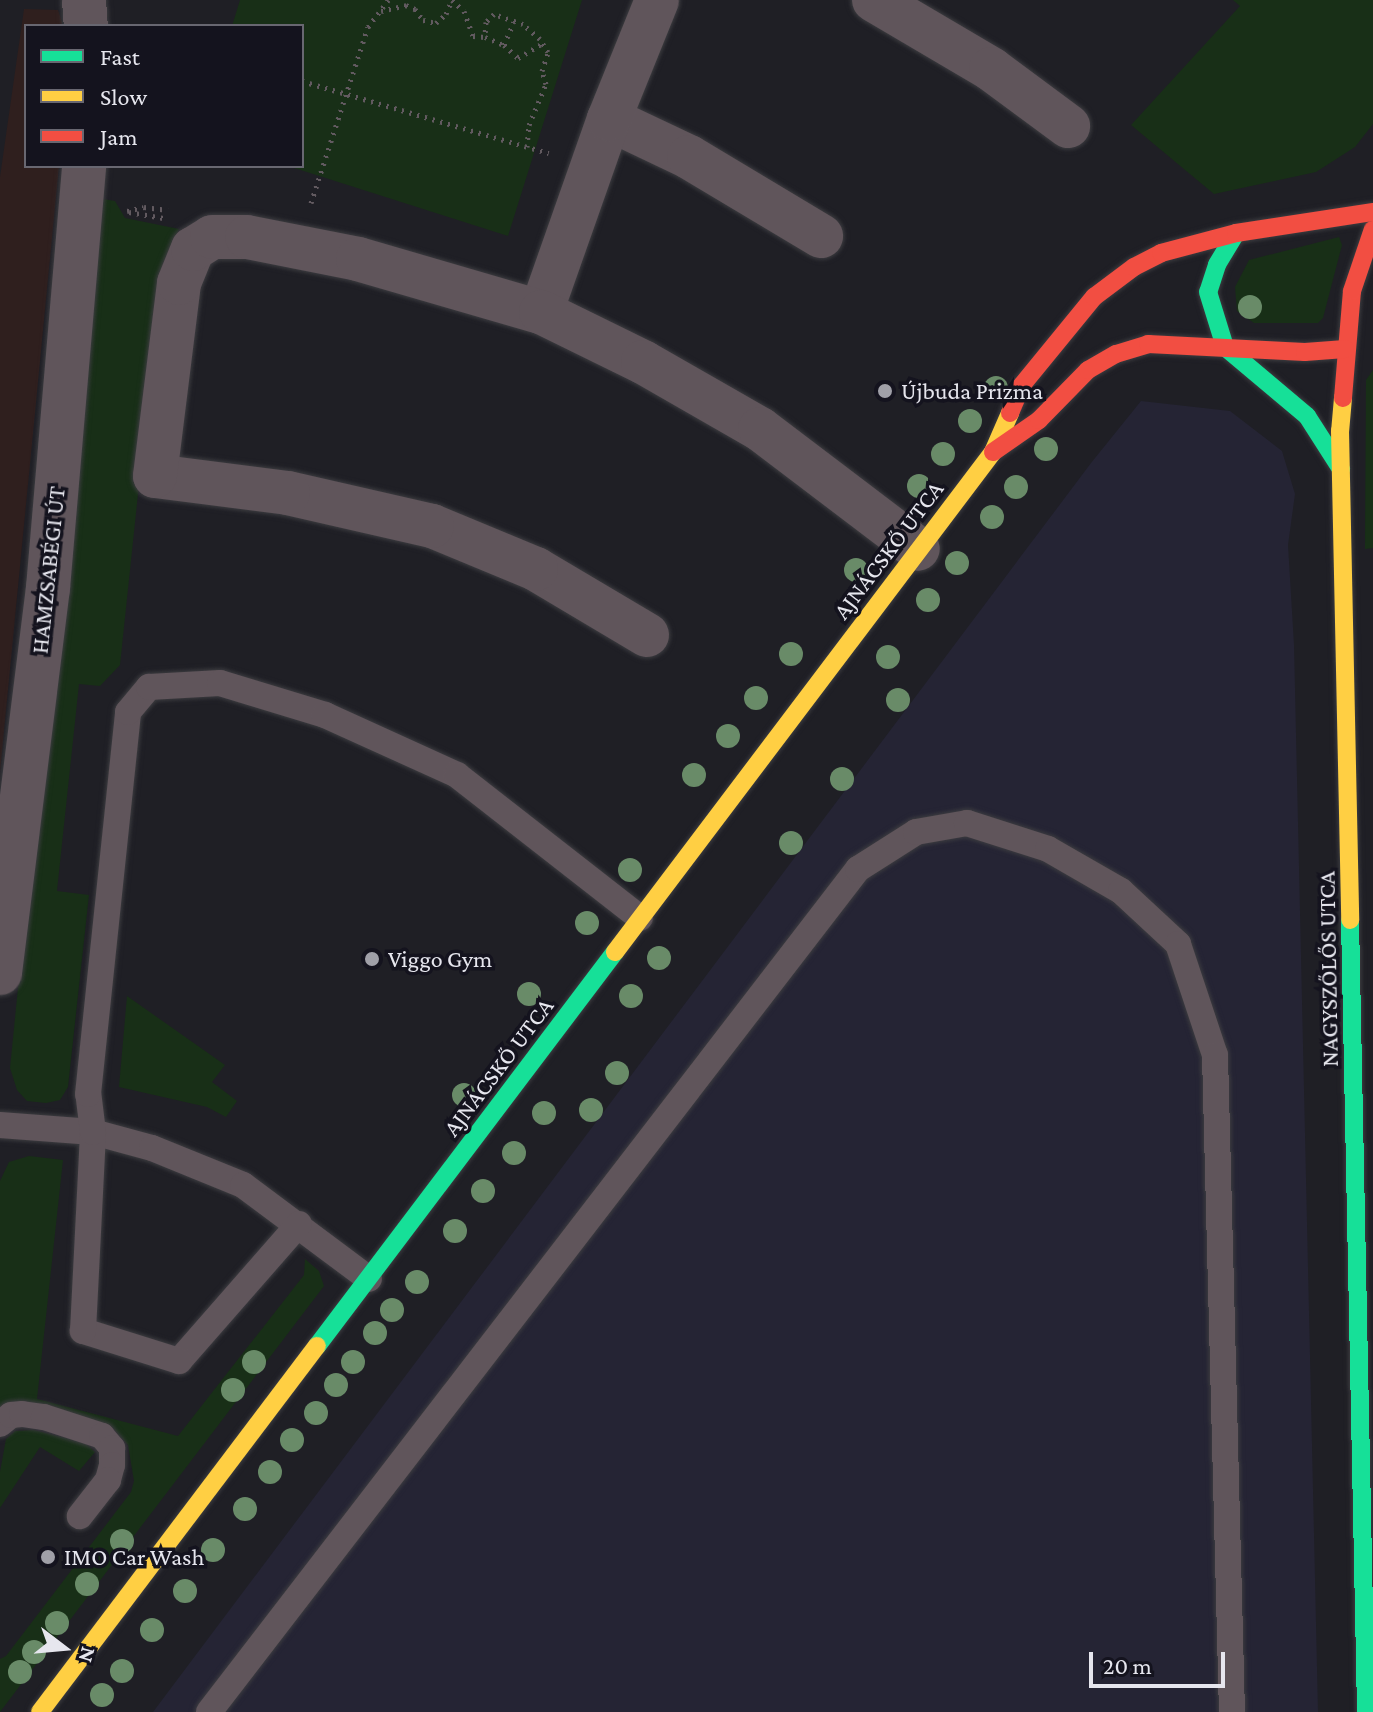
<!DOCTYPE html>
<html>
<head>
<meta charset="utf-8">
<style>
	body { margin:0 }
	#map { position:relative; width:1373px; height:1712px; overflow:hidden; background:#1f1f25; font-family:"Crimson Pro",serif }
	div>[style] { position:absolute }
	.commercial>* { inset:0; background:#2f1f1e }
	.built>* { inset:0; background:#252434 }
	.green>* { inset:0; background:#182f17 }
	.path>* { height:5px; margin-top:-2.5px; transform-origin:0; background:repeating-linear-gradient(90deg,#625a60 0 2px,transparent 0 8px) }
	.roads { filter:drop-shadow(0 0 2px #3c3c40) drop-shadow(0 0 2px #3c3c40) }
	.lane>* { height:26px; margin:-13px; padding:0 13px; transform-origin:13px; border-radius:13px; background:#60555b }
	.street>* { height:44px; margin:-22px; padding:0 22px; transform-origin:22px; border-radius:22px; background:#60555b }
	.fast>* { height:18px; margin:-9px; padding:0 9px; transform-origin:9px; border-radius:9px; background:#16e098 }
	.slow>* { height:18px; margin:-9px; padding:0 9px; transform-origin:9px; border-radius:9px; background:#ffcf43 }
	.jam>* { height:18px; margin:-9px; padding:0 9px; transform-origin:9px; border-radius:9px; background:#f24e42 }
	.trees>* { width:24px; height:24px; margin:-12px; border-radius:50%; background:#698b68 }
	.dots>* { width:22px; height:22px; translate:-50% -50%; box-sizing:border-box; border:4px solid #14131e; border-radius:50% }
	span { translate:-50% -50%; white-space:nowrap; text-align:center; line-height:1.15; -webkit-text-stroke:7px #14131e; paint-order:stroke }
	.poi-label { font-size:24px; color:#e6e6ee }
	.left { translate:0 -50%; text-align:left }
	.street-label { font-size:24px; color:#e6e6ee }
	.legend { position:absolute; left:24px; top:24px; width:280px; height:144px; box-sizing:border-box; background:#14131e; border:2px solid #686771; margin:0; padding:10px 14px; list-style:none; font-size:24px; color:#e6e6ee }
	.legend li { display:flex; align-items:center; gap:16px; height:40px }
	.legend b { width:40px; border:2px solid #686771 }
	.north { position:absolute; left:24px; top:1608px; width:80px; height:80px; -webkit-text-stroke:6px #14131e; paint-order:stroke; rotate:106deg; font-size:22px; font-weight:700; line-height:32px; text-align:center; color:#e6e6ee }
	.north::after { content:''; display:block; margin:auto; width:28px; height:36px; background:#e6e6ee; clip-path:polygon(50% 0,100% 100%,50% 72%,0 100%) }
	.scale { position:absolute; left:1089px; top:1652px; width:136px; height:36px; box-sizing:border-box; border:4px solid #e6e6ee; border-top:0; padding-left:10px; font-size:24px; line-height:28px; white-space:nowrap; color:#e6e6ee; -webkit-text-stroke:6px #14131e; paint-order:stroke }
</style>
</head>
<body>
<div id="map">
	<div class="commercial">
		<i style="clip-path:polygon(24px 9px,58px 10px,62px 22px,62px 26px,26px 26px,26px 166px,59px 166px,0 772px,0 177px)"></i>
	</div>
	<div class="built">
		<i style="clip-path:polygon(1141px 401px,1230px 411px,1282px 451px,1295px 494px,1288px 545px,1294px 645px,1318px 1712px,153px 1712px,1091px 463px)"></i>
	</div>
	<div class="green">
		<i style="clip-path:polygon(240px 0,582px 0,508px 236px,288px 166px,302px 166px,302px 26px,232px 26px)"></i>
		<i style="clip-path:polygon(1233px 0,1373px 0,1373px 124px,1355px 147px,1316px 172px,1214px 194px,1131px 125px,1240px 6px)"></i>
		<i style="clip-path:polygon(97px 198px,115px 201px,125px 218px,179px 229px,162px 266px,120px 665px,100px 686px,79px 684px,57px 891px,89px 895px,68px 1087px,60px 1100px,46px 1103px,27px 1101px,17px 1090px,10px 1068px)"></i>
		<i style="clip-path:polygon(1339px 237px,1342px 245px,1323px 318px,1318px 323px,1254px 323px,1237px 311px,1235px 287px,1249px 260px)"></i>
		<i style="clip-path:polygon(1373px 370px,1373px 548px,1365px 549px,1366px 380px)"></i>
		<i style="clip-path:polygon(127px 996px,225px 1065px,212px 1082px,237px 1101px,226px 1117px,207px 1107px,119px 1087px)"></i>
		<i style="clip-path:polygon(29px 1156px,63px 1160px,37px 1399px,178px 1436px,304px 1275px,305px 1259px,319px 1271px,324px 1286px,0 1712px,0 1659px,6px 1656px,131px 1492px,134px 1481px,128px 1445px,113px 1428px,36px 1407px,0 1408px,0 1181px,9px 1162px)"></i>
		<i style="clip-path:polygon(34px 1430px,85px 1443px,95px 1452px,79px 1471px,40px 1447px,0 1508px,0 1472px,6px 1439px,15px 1431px)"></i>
	</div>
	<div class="path">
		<i style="left:452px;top:0;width:16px;rotate:43deg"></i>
		<i style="left:464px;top:11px;width:27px;rotate:70deg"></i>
		<i style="left:473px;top:36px;width:12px;rotate:5deg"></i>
		<i style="left:381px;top:11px;width:26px;rotate:-13deg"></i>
		<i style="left:406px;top:5px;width:10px;rotate:24deg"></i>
		<i style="left:415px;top:9px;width:14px;rotate:54deg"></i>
		<i style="left:423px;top:20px;width:13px;rotate:13deg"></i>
		<i style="left:436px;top:23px;width:13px;rotate:-42deg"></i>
		<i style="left:446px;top:14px;width:15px;rotate:-67deg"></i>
		<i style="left:504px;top:45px;width:25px;rotate:-67deg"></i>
		<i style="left:302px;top:81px;width:257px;rotate:16.3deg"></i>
		<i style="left:527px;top:147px;width:22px;rotate:-85deg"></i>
		<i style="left:529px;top:125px;width:44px;rotate:-67.5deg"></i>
		<i style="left:546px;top:84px;width:14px;rotate:-107deg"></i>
		<i style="left:542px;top:71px;width:20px;rotate:-72deg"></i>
		<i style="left:548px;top:52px;width:15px;rotate:-122deg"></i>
		<i style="left:540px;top:39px;width:23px;rotate:-139deg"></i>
		<i style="left:523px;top:24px;width:31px;rotate:-161deg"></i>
		<i style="left:494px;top:14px;width:11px;rotate:135deg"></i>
		<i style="left:486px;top:22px;width:15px;rotate:94deg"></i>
		<i style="left:485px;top:37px;width:21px;rotate:23deg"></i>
		<i style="left:504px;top:45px;width:19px;rotate:43deg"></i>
		<i style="left:518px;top:58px;width:27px;rotate:-31deg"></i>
		<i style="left:311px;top:203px;width:185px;rotate:-72.1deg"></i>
		<i style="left:368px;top:27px;width:34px;rotate:-53deg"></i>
		<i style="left:127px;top:211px;width:17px;rotate:-13deg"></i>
		<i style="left:144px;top:207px;width:24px;rotate:7deg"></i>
		<i style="left:129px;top:212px;width:35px;rotate:10deg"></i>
	</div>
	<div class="roads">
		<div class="lane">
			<i style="left:0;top:1125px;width:93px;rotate:4.3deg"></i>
			<i style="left:93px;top:1132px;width:61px;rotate:15.2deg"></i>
			<i style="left:152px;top:1148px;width:98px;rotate:22.1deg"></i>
			<i style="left:243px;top:1185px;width:157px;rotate:36.7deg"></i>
			<i style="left:299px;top:1224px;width:182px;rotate:131.2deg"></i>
			<i style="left:179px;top:1361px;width:101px;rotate:-162.6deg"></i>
			<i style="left:83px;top:1331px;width:199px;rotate:-87.1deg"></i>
			<i style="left:93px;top:1132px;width:38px;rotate:-97deg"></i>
			<i style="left:88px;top:1094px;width:384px;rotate:-84deg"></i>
			<i style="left:128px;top:712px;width:33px;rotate:-50deg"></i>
			<i style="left:149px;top:687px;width:71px;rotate:-3.2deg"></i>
			<i style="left:220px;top:683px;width:110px;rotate:16.9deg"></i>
			<i style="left:325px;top:715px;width:145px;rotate:24.4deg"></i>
			<i style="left:457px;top:775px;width:232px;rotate:38deg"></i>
			<i style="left:0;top:1424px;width:14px;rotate:-39deg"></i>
			<i style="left:11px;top:1415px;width:11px;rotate:-5deg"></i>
			<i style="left:22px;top:1414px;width:22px;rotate:8deg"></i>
			<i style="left:44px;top:1417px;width:61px;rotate:18.1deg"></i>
			<i style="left:102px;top:1436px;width:16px;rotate:50deg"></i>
			<i style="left:112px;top:1448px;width:17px;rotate:90deg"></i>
			<i style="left:112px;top:1465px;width:16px;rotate:105deg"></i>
			<i style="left:108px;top:1480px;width:46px;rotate:127.9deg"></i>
			<i style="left:209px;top:1712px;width:1064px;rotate:-52.41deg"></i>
			<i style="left:858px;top:869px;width:69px;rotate:-32.5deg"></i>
			<i style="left:916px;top:832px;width:52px;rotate:-10deg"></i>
			<i style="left:967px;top:823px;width:85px;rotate:17.8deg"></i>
			<i style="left:1048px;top:849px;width:84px;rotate:29.9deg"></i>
			<i style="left:1121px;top:891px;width:78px;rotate:42.9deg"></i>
			<i style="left:1178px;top:944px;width:117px;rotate:71.6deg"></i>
			<i style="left:1215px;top:1055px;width:657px;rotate:88.52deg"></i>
		</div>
		<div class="street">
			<i style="left:84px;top:0;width:26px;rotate:86deg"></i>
			<i style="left:874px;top:0;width:136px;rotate:30.5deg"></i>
			<i style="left:991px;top:69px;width:96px;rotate:36.5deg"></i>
			<i style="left:609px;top:119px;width:89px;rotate:25.4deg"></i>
			<i style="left:689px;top:157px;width:154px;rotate:30.9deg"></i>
			<i style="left:541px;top:312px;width:205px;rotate:-70.6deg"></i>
			<i style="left:609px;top:119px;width:128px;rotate:-68deg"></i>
			<i style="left:647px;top:635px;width:129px;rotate:-149.3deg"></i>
			<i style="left:536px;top:569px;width:113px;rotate:-157.5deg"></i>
			<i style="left:432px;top:526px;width:148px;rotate:-167.1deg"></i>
			<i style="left:288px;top:493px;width:134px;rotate:-172.7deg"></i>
			<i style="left:155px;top:476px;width:194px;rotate:-82.9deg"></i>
			<i style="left:179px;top:283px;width:37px;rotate:-68deg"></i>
			<i style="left:193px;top:249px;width:22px;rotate:-32deg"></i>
			<i style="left:212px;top:237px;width:35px"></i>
			<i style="left:247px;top:237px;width:113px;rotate:11.2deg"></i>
			<i style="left:358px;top:259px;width:191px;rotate:16.2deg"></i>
			<i style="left:541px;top:312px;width:114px;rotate:26.1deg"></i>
			<i style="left:643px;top:362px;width:135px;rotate:29.8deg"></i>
			<i style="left:760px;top:429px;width:198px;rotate:37.2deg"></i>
			<i style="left:0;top:973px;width:388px;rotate:-82.9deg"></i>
			<i style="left:48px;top:588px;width:424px;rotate:-85.1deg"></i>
		</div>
		<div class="fast">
			<i style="left:1236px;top:233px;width:37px;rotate:121deg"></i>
			<i style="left:1217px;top:265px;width:28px;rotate:108deg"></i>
			<i style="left:1208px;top:292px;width:58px;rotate:72.8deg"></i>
			<i style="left:1225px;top:347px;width:107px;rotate:40.1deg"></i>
			<i style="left:1307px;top:416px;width:63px;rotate:57.3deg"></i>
			<i style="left:1350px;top:920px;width:792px;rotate:88.84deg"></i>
			<i style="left:317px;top:1346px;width:494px;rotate:-52.9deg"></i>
		</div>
		<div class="slow">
			<i style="left:1343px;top:398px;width:33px;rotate:95deg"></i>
			<i style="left:1340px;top:431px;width:489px;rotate:88.8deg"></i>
			<i style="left:615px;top:952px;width:627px;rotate:-52.91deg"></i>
			<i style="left:993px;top:452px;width:43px;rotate:-66.4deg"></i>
			<i style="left:40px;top:1712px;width:459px;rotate:-52.9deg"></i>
		</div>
		<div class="jam">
			<i style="left:1343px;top:398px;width:107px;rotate:-85.2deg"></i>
			<i style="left:1352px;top:291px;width:65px;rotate:-71.3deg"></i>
			<i style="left:1010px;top:413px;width:30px;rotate:-67deg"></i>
			<i style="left:1022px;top:385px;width:114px;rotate:-50.7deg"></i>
			<i style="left:1094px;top:297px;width:50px;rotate:-36.9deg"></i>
			<i style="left:1134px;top:267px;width:30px;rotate:-27deg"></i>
			<i style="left:1161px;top:253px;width:78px;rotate:-14.9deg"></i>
			<i style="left:1236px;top:233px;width:139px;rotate:-8.7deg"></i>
			<i style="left:993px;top:452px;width:56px;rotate:-34.8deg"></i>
			<i style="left:1039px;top:420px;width:70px;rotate:-45.6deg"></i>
			<i style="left:1088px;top:370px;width:32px;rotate:-30deg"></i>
			<i style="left:1116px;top:354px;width:34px;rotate:-17deg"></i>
			<i style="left:1148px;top:344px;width:157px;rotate:2.9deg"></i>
			<i style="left:1305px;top:352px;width:40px;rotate:-4.3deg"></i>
		</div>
	</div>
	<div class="trees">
		<i style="left:1250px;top:307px"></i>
		<i style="left:996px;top:388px"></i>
		<i style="left:970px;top:421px"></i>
		<i style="left:1046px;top:449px"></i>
		<i style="left:943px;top:454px"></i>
		<i style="left:919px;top:486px"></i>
		<i style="left:1016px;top:487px"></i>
		<i style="left:992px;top:517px"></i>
		<i style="left:957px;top:563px"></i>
		<i style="left:856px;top:570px"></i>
		<i style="left:928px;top:600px"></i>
		<i style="left:791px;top:654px"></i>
		<i style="left:888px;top:657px"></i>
		<i style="left:756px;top:698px"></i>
		<i style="left:898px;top:700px"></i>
		<i style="left:728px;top:736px"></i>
		<i style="left:694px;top:775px"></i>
		<i style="left:842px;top:779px"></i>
		<i style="left:791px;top:843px"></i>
		<i style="left:630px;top:870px"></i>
		<i style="left:587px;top:923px"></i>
		<i style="left:659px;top:958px"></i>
		<i style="left:529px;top:994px"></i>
		<i style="left:631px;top:996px"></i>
		<i style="left:617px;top:1073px"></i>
		<i style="left:464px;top:1095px"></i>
		<i style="left:591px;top:1110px"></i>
		<i style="left:544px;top:1113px"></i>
		<i style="left:514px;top:1153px"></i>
		<i style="left:483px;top:1191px"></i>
		<i style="left:455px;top:1231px"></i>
		<i style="left:417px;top:1282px"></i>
		<i style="left:392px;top:1310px"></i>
		<i style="left:375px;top:1333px"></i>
		<i style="left:254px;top:1362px"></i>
		<i style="left:353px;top:1362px"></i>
		<i style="left:336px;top:1385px"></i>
		<i style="left:233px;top:1390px"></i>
		<i style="left:316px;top:1413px"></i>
		<i style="left:292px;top:1440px"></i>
		<i style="left:270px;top:1472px"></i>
		<i style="left:245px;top:1509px"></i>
		<i style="left:122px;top:1541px"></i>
		<i style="left:213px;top:1550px"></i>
		<i style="left:87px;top:1584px"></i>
		<i style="left:185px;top:1591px"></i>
		<i style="left:57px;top:1623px"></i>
		<i style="left:152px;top:1630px"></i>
		<i style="left:34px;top:1652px"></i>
		<i style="left:122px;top:1671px"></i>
		<i style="left:20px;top:1672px"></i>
		<i style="left:102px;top:1695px"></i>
	</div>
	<div class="dots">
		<i style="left:885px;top:391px;background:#a0a0a8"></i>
		<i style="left:372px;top:959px;background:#a0a0a8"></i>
		<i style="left:48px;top:1557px;background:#a0a0a8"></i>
	</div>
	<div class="poi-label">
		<span class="left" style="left:901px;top:391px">Újbuda Prizma</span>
		<span class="left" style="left:388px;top:959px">Viggo Gym</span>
		<span class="left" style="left:64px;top:1557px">IMO Car Wash</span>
	</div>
	<div class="street-label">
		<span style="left:888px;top:550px;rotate:-53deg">AJNÁCSKŐ UTCA</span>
		<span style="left:48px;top:570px;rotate:-84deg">HAMZSABÉGI ÚT</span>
		<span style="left:1328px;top:969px;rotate:-91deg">NAGYSZŐLŐS UTCA</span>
		<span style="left:498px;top:1067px;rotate:-53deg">AJNÁCSKŐ UTCA</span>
	</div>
	<ul class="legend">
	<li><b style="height:10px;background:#16e098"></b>Fast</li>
	<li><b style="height:10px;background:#ffcf43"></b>Slow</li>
	<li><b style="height:10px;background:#f24e42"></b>Jam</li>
	</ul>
	<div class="north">N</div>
	<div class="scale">20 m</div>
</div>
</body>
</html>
